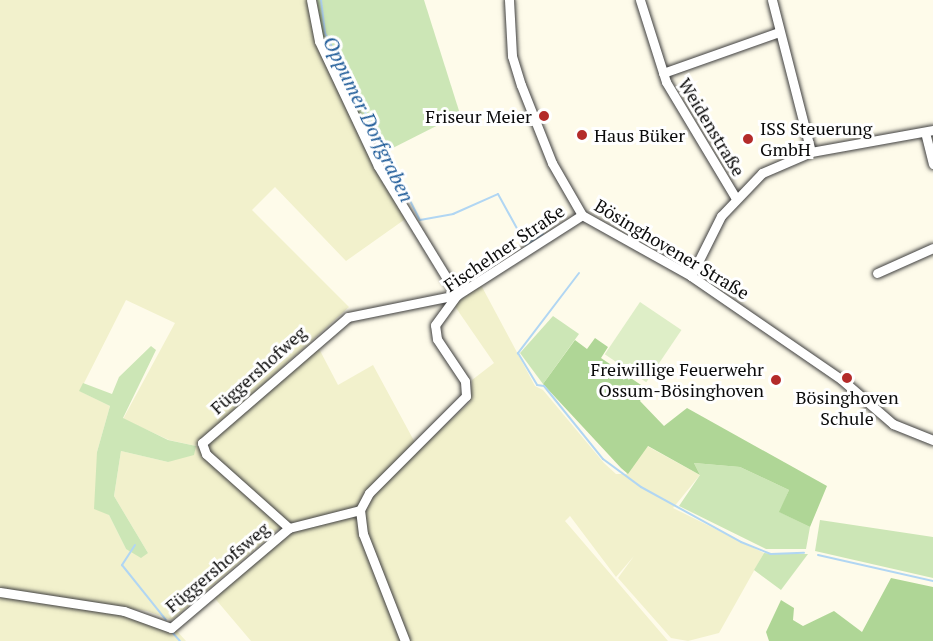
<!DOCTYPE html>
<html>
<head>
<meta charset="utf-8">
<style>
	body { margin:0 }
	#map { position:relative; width:933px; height:641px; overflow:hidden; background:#fefbea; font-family:"PT Serif",serif }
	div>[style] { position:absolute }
	.farmland>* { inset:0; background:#f2f1cc }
	.green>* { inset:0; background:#cce6b6 }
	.forest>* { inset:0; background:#afd696 }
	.pitch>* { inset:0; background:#deeec7; transform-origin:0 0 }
	.stream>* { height:2px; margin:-1px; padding:0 1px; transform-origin:1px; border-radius:1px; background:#b1d6f3 }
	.roads { filter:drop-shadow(0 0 2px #3e3e3e) drop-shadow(0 0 2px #3e3e3e) }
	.minor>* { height:9px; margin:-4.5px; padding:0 4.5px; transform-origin:4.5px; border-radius:4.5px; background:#fff }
	.dots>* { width:16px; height:16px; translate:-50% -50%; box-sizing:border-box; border:3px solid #fff; border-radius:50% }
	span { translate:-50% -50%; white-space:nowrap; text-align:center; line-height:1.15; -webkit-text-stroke:6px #fff; paint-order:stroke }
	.poi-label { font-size:18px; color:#0b0b0b }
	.right { translate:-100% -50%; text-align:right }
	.left { translate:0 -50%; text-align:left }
	.street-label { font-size:18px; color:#0b0b0b }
	.water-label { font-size:20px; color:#1b5997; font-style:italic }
</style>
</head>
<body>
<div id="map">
	<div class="farmland">
		<i style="clip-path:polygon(evenodd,0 0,317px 0,323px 40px,411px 215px,346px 261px,275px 187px,252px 210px,349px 307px,196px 445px,281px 527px,172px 620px,147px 611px,0 588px,0 0,126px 300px,175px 323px,123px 419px,169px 440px,196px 446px,168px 462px,121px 451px,114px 496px,148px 553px,126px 549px,109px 515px,97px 452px,110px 406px,80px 391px,126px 300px)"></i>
		<i style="clip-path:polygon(481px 285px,535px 386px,543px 390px,604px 463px,616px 474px,626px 474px,647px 446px,700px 475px,673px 508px,764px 553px,719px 633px,688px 641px,671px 638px,618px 578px,634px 556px,616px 577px,570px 516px,565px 521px,668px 641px,251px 641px,212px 595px,290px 528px,208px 452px,212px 435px,316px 343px,338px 385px,373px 365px,419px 450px,470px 402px,472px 380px,494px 363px,454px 305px)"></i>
		<i style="clip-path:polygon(0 594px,124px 611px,175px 629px,186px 641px,0 641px)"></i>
	</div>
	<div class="green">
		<i style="clip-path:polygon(317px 0,424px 0,460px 114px,377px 156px,323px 40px)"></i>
		<i style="clip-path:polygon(553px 316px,579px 334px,543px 384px,520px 353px)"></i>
		<i style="clip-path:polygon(151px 346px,156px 350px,123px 418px,168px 440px,196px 446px,194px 455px,168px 462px,121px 451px,114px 496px,148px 553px,141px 558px,126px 549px,109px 515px,94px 509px,97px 452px,110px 406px,79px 391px,83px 383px,112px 394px,119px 377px)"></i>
		<i style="clip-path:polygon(694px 463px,740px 467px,789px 490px,780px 512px,810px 527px,806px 549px,766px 549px,679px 506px,700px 475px)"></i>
		<i style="clip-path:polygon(820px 520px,933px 537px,933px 578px,815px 551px)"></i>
		<i style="clip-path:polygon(764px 553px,774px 554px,808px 554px,781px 590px,754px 570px)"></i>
	</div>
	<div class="forest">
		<i style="clip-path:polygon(595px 338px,608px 347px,601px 358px,647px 389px,640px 401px,664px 426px,687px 408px,827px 486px,810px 527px,779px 512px,789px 490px,740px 467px,694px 463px,700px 475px,648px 446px,628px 474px,621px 468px,543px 384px,575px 340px,587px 349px)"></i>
		<i style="clip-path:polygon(891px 578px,933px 587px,933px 641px,769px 641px,766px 632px,781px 600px,794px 608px,793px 620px,803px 626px,834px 611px,862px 632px)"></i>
	</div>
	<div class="pitch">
		<i style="left:640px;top:302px;width:50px;height:63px;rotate:34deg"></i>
	</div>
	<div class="stream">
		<i style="left:321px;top:0;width:33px;rotate:83deg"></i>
		<i style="left:325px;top:33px;width:210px;rotate:63.1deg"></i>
		<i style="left:420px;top:220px;width:34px;rotate:-10deg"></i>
		<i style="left:453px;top:214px;width:49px;rotate:-24deg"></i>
		<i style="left:498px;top:194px;width:58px;rotate:61.2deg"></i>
		<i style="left:526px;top:245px;width:20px;rotate:-33deg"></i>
		<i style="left:579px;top:273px;width:101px;rotate:127.3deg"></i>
		<i style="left:518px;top:353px;width:37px;rotate:59deg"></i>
		<i style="left:537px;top:385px;width:7px;rotate:8deg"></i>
		<i style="left:544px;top:386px;width:94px;rotate:51.1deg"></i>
		<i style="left:603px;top:459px;width:47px;rotate:36.4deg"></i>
		<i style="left:641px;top:487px;width:114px;rotate:28.8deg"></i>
		<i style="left:741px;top:542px;width:32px;rotate:22deg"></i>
		<i style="left:771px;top:554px;width:33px;rotate:-2deg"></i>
		<i style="left:135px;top:545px;width:24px;rotate:123deg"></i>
		<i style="left:122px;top:565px;width:70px;rotate:51.3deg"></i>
		<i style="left:818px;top:555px;width:118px;rotate:12.7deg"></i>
		<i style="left:171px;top:631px;width:13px;rotate:48deg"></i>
	</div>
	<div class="roads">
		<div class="minor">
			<i style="left:311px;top:0;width:42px;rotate:79deg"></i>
			<i style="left:319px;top:41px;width:138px;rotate:64.7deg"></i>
			<i style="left:378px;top:166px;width:151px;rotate:58.5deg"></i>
			<i style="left:509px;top:0;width:56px;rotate:86.9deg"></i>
			<i style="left:512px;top:56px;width:30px;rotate:73deg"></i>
			<i style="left:521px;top:85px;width:84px;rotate:68.3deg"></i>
			<i style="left:552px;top:163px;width:60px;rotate:60deg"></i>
			<i style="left:582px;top:215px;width:125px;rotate:29.2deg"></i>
			<i style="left:691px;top:276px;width:182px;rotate:34.5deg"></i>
			<i style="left:841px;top:379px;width:69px;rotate:40.9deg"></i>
			<i style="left:893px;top:424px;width:43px;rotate:21.8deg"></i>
			<i style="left:640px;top:0;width:86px;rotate:72.4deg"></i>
			<i style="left:666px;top:82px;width:134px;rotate:59deg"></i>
			<i style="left:772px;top:0;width:157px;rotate:75.6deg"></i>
			<i style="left:663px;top:73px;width:123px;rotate:-19.5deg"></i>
			<i style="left:925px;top:132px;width:33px;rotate:76deg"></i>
			<i style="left:877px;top:273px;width:61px;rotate:-24.1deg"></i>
			<i style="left:691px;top:276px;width:67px;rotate:-63.4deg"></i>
			<i style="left:721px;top:216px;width:59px;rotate:-46.4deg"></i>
			<i style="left:762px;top:173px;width:53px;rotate:-23.2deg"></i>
			<i style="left:811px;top:152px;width:124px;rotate:-10.2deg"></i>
			<i style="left:289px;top:528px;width:111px;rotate:-138.3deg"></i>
			<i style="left:206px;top:454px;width:12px;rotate:-110deg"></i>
			<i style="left:202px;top:443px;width:193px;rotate:-40.8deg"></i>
			<i style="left:348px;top:317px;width:111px;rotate:-11.4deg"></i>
			<i style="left:0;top:592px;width:125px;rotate:8.7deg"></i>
			<i style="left:124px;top:611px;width:50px;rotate:19.9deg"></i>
			<i style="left:171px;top:628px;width:155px;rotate:-40.3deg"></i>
			<i style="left:289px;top:528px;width:73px;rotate:-14.2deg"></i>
			<i style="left:405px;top:641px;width:115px;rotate:-111.4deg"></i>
			<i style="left:363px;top:534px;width:24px;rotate:-97deg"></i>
			<i style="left:360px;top:510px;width:19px;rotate:-62deg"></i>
			<i style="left:369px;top:493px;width:137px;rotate:-45deg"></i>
			<i style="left:466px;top:396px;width:15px;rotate:-94deg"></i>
			<i style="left:465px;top:381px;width:50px;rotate:-123.7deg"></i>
			<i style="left:437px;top:339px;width:14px;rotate:-98deg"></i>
			<i style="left:435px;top:325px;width:37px;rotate:-54deg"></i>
			<i style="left:457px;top:295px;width:148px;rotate:-32.6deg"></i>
		</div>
	</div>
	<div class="dots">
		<i style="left:544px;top:116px;background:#b42b2a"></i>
		<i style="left:582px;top:135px;background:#b42b2a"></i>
		<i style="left:748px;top:139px;background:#b42b2a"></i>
		<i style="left:847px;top:378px;background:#b42b2a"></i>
		<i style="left:776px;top:380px;background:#b42b2a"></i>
	</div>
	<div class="poi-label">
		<span class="right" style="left:532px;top:116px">Friseur Meier</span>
		<span class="left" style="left:760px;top:139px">ISS Steuerung<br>GmbH</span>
		<span class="left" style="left:594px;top:135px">Haus Büker</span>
		<span class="right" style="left:764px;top:380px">Freiwillige Feuerwehr<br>Ossum-Bösinghoven</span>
		<span style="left:847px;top:408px">Bösinghoven<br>Schule</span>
	</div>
	<div class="street-label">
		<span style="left:712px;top:127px;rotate:59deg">Weidenstraße</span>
		<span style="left:504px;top:248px;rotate:-34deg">Fischelner Straße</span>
		<span style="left:672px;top:249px;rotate:31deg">Bösinghovener Straße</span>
		<span style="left:258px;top:370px;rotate:-42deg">Függershofweg</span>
		<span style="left:217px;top:567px;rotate:-40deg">Függershofsweg</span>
	</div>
	<div class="water-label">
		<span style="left:369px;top:119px;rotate:64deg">Oppumer Dorfgraben</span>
	</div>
</div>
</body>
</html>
